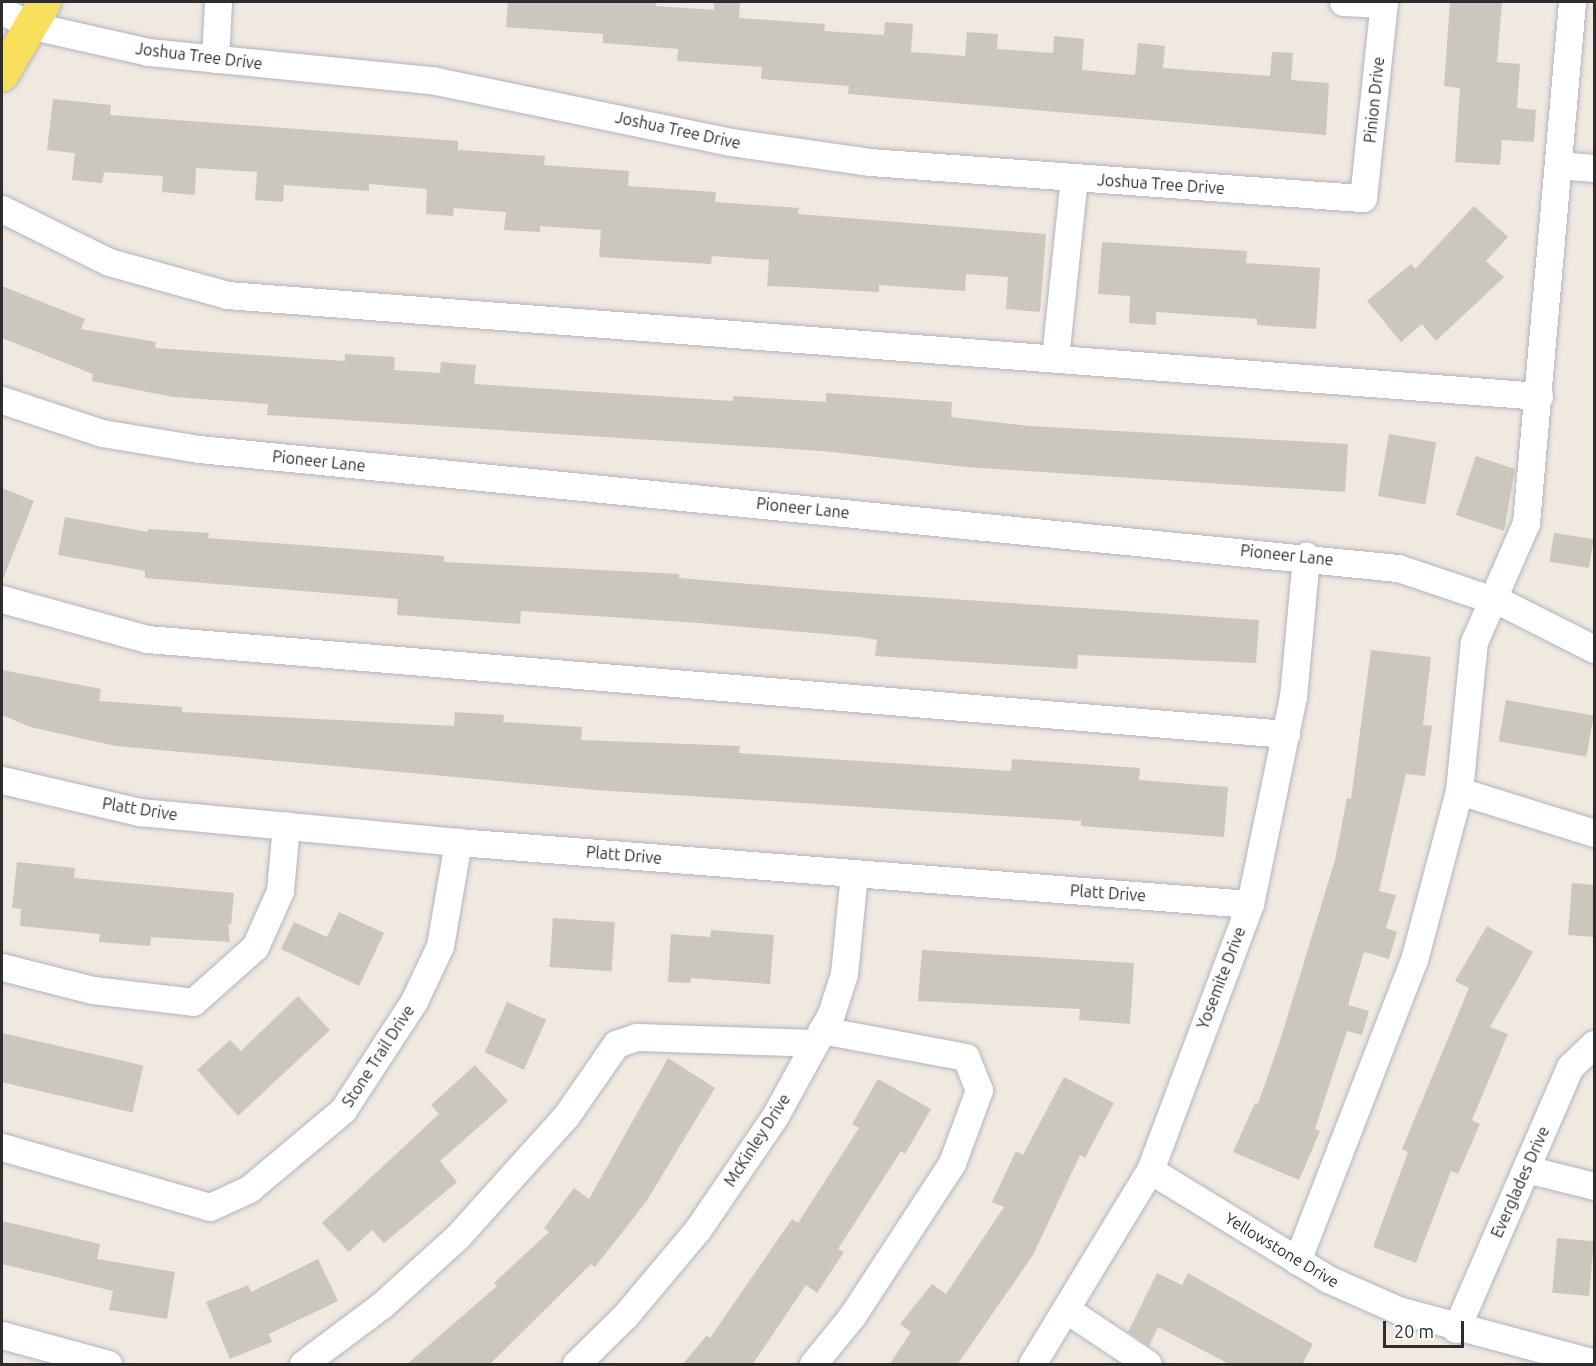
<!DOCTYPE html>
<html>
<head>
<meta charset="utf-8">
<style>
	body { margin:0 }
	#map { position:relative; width:1596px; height:1366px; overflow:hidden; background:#efe9df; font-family:Ubuntu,sans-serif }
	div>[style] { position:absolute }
	.building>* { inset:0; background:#cbc7bd; transform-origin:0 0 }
	.roads { filter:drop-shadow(0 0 2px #b3b4c1) drop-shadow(0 0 2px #b3b4c1) }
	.minor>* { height:27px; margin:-13.5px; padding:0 13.5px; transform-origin:13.5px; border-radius:13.5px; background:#fff }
	.major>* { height:33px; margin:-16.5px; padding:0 16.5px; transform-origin:16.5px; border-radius:16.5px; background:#f8e05c }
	span { translate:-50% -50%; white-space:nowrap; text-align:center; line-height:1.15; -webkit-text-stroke:6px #fff; paint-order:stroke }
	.street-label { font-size:16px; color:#2d2d2d }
	.frame { position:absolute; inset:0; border:3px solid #2d2d2d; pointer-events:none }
	.scale { position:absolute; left:1383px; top:1321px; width:81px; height:27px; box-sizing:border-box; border:3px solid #2d2d2d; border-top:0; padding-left:8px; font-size:18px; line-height:21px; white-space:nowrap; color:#2d2d2d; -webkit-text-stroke:4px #fff; paint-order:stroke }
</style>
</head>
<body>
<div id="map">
	<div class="building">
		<i style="clip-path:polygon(508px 2px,656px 2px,656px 6px,714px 10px,714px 2px,740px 2px,739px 18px,825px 24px,824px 31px,884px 35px,885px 22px,913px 24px,911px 52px,965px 56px,967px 32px,998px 34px,997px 49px,1053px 53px,1054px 36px,1084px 39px,1082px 70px,1135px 75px,1138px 43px,1165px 46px,1163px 68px,1270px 76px,1272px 52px,1293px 53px,1291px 80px,1329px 83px,1326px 135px,848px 94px,849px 86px,761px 79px,762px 67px,677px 61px,678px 49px,603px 43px,603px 34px,506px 27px)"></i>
		<i style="clip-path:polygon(1450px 2px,1502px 2px,1497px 62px,1520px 64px,1517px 108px,1536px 110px,1534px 142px,1502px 140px,1500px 165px,1455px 162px,1460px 88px,1444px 86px)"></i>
		<i style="clip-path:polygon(53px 99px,111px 105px,110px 115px,458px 141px,458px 150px,545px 156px,544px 165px,629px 171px,628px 186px,716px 192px,715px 202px,799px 208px,798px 214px,1046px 234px,1040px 312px,1006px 309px,1008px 277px,966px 274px,965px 291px,879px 285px,879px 292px,793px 287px,767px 286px,769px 260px,712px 256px,711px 264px,599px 257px,601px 230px,540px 226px,540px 232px,504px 230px,506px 212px,454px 208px,453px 216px,426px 214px,427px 189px,369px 184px,369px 191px,284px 185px,283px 202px,255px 200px,257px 172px,196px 168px,195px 195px,162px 192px,163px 176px,104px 172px,102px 183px,72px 180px,75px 153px,47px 150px)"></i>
		<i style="clip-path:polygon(1474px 206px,1508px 237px,1486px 261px,1504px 277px,1436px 341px,1422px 324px,1401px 342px,1367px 301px,1411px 264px,1415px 269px)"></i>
		<i style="clip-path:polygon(1102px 242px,1247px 251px,1246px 263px,1320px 268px,1316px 329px,1257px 325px,1257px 319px,1156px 312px,1156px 325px,1129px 323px,1130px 296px,1098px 294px)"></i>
		<i style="clip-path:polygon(2px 286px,85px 319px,81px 329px,156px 342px,155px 348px,345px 361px,345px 354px,395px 357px,394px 370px,440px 373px,441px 362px,476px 365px,474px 384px,733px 401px,733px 396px,826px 402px,826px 393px,952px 402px,951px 417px,1030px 426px,1348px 444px,1345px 492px,966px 467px,822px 451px,267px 415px,268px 404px,173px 397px,92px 381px,93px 374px,2px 338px)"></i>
		<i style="left:1389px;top:434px;width:48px;height:63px;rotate:10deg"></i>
		<i style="clip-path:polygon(1476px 456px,1515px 469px,1504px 531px,1456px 515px)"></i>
		<i style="clip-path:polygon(2px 488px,34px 501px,3px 579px,2px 579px)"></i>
		<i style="clip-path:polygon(65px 517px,148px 532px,148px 529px,209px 533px,208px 538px,444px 556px,444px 562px,679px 574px,679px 578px,834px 591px,1259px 620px,1256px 663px,1078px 655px,1077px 669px,875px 656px,877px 640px,860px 637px,699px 623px,521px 611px,520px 624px,397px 615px,398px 599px,145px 578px,145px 571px,58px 555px)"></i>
		<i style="left:1554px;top:533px;width:40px;height:29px;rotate:9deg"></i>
		<i style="clip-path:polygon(1371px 650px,1431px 657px,1423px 725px,1432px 726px,1425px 776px,1406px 774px,1379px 891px,1396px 895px,1386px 928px,1397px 932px,1389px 959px,1364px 952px,1348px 1005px,1369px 1011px,1362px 1035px,1347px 1031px,1315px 1129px,1320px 1131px,1299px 1180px,1233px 1152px,1255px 1103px,1258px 1104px,1280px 1041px,1335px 860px,1347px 798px,1351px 799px)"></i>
		<i style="clip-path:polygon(2px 670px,101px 689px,99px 701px,182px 707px,182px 712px,454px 726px,455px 712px,504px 715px,503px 722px,582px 727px,581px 740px,740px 746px,739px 753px,1011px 771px,1012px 759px,1140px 768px,1139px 780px,1228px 787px,1224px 837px,1081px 826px,1081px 821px,596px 790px,116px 746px,30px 727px,2px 715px)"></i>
		<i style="left:1506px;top:700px;width:89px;height:42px;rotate:10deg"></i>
		<i style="clip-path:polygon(17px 862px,75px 868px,74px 878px,234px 893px,231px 925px,228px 924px,230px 942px,151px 937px,150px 946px,99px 942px,100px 934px,20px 926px,21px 909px,12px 908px)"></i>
		<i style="clip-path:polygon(1572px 883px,1594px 885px,1594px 937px,1568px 935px)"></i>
		<i style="clip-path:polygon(339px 912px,384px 933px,359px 986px,281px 949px,294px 922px,327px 937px)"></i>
		<i style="left:553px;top:918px;width:62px;height:49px;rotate:4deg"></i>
		<i style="clip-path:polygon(1487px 926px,1533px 952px,1490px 1027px,1508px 1034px,1472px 1120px,1480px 1124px,1458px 1174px,1451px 1171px,1416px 1263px,1373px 1247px,1408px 1152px,1402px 1149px,1469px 988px,1455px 981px)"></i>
		<i style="clip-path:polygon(711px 930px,774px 935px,770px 984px,691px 978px,690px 983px,668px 982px,671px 934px,710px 937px)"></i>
		<i style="clip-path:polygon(922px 950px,1134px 963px,1130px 1024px,1079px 1020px,1080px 1009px,918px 1001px)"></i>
		<i style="clip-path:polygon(298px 996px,330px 1030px,238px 1116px,197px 1070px,230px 1040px,241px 1051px)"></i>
		<i style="left:507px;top:1002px;width:43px;height:55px;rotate:24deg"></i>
		<i style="left:2px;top:1033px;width:145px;height:48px;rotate:13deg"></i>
		<i style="clip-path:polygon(668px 1058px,715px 1088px,646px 1202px,595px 1267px,591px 1264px,489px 1365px,406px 1365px,497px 1286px,494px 1283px,549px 1232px,544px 1228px,574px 1188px,589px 1199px)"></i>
		<i style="clip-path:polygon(475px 1065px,508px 1101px,440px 1161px,457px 1182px,384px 1243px,372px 1230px,349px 1252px,322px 1223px,439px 1114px,431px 1105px)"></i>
		<i style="clip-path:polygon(1064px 1077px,1114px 1103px,1085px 1158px,1080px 1155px,1033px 1255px,957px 1365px,889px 1365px,911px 1332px,900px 1324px,932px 1284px,946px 1294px,1004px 1207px,992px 1202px,1016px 1151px,1023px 1155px)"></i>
		<i style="clip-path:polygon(878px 1079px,931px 1109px,905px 1154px,901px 1151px,838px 1249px,844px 1252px,817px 1293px,806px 1285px,752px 1365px,682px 1365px,707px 1335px,710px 1338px,792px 1219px,798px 1223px,859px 1128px,852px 1124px)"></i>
		<i style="clip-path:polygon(2px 1221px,100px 1244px,97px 1259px,175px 1272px,167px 1319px,109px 1310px,113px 1291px,2px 1264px)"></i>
		<i style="left:1557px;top:1238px;width:37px;height:55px;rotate:5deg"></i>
		<i style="clip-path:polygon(318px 1259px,338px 1301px,269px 1334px,272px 1342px,230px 1359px,206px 1302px,248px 1285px,251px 1292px)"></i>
		<i style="clip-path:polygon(1157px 1273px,1182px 1285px,1188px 1273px,1313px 1344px,1302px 1365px,1231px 1365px,1158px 1327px,1149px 1346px,1128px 1332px)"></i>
	</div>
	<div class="roads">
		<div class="minor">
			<i style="left:1343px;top:2px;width:41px;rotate:2.8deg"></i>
			<i style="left:2px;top:11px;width:34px;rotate:26deg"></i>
			<i style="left:33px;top:26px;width:118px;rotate:12.7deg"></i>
			<i style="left:148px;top:52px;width:289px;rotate:5.7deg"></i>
			<i style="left:436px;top:81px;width:301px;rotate:11.7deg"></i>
			<i style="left:731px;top:142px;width:140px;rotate:8.2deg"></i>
			<i style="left:870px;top:162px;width:494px;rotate:4.2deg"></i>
			<i style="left:1363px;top:198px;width:197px;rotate:-83.9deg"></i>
			<i style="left:215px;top:59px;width:57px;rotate:-87deg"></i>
			<i style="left:1558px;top:165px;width:36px;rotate:5deg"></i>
			<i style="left:2px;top:209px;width:119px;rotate:26.4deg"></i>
			<i style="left:109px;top:262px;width:123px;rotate:15.6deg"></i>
			<i style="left:227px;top:295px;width:1316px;rotate:4.4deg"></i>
			<i style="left:1055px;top:358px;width:181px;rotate:-84deg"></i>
			<i style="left:2px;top:400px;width:105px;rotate:18.3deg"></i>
			<i style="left:102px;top:433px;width:98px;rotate:9.4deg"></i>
			<i style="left:199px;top:449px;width:1205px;rotate:5.67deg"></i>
			<i style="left:1398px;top:568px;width:113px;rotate:18.6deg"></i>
			<i style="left:1505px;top:604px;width:100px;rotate:26.8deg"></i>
			<i style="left:2px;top:599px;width:150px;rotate:15.4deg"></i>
			<i style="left:147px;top:639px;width:1143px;rotate:4.77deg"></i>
			<i style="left:2px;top:780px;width:142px;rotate:13.1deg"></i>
			<i style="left:140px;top:812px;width:319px;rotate:5.4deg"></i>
			<i style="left:458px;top:842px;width:794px;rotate:4.48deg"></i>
			<i style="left:1459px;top:791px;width:141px;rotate:17.3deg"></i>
			<i style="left:2px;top:967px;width:94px;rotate:14.2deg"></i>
			<i style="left:93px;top:990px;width:101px;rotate:6.8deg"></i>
			<i style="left:193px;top:1002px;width:83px;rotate:-41.6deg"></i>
			<i style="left:255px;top:947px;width:61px;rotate:-65.9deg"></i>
			<i style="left:280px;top:891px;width:66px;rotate:-84.8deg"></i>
			<i style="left:2px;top:1147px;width:216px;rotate:16.1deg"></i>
			<i style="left:210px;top:1207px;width:43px;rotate:-24.8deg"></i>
			<i style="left:249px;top:1189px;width:123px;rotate:-40deg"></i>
			<i style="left:343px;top:1110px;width:130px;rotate:-56.9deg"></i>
			<i style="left:414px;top:1001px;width:61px;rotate:-64.7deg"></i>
			<i style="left:440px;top:946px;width:106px;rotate:-80.2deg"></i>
			<i style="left:1526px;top:1169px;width:70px;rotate:14deg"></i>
			<i style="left:1150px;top:1170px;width:209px;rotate:31.5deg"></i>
			<i style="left:1328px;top:1279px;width:77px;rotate:23.9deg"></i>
			<i style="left:1398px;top:1310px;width:203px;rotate:15.1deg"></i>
			<i style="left:1297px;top:1261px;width:323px;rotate:-68.8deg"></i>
			<i style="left:1414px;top:960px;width:175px;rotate:-75.1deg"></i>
			<i style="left:1459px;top:791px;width:150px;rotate:-84.3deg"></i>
			<i style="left:1474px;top:642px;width:130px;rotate:-66.4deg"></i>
			<i style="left:1526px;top:523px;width:523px;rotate:-84.95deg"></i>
			<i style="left:1067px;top:1310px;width:97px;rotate:33.7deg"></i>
			<i style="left:1456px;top:1329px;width:286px;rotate:-66.5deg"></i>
			<i style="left:1570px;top:1067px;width:33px;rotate:-44deg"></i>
			<i style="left:2px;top:1335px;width:110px;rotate:15.3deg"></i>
			<i style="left:303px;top:1364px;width:99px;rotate:-36.8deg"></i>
			<i style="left:382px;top:1305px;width:103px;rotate:-42.2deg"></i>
			<i style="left:458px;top:1236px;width:161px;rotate:-48deg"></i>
			<i style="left:566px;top:1116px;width:88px;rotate:-55.2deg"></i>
			<i style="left:616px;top:1044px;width:21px;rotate:-19deg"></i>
			<i style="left:636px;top:1037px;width:179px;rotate:1.9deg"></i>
			<i style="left:576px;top:1364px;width:69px;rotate:-44.4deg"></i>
			<i style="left:625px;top:1316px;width:114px;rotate:-50deg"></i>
			<i style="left:698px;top:1229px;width:137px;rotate:-55.7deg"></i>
			<i style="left:775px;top:1116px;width:116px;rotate:-61.2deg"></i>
			<i style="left:831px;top:1014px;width:42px;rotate:-72deg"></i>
			<i style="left:844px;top:974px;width:101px;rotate:-84.3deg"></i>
			<i style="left:813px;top:1364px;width:62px;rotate:-50.9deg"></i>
			<i style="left:852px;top:1316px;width:183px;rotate:-56.8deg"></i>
			<i style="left:952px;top:1163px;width:78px;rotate:-69.7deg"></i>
			<i style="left:979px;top:1090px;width:35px;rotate:-112deg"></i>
			<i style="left:966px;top:1057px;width:147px;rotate:-169.4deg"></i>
			<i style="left:1032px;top:1364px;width:227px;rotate:-58.7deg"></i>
			<i style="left:1150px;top:1170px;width:284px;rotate:-69.4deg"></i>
			<i style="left:1250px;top:904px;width:211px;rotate:-78.3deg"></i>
			<i style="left:1293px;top:697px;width:142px;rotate:-84.7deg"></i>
		</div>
		<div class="major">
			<i style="left:2px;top:74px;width:83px;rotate:-59.7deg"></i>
		</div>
	</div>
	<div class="street-label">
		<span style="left:199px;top:56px;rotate:7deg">Joshua Tree Drive</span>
		<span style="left:1374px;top:100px;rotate:-84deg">Pinion Drive</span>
		<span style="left:678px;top:130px;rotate:12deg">Joshua Tree Drive</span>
		<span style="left:1161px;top:184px;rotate:4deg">Joshua Tree Drive</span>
		<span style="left:319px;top:461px;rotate:6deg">Pioneer Lane</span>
		<span style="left:803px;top:508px;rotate:6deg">Pioneer Lane</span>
		<span style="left:1287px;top:555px;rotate:6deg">Pioneer Lane</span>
		<span style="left:140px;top:809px;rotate:9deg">Platt Drive</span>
		<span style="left:624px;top:855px;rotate:5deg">Platt Drive</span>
		<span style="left:1108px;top:893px;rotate:4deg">Platt Drive</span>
		<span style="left:1221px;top:978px;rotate:-69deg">Yosemite Drive</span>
		<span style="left:378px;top:1056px;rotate:-57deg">Stone Trail Drive</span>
		<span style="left:757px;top:1140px;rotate:-57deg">McKinley Drive</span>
		<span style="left:1520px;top:1182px;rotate:-66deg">Everglades Drive</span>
		<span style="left:1282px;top:1250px;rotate:31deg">Yellowstone Drive</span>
	</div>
	<div class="frame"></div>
	<div class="scale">20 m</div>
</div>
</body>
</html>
